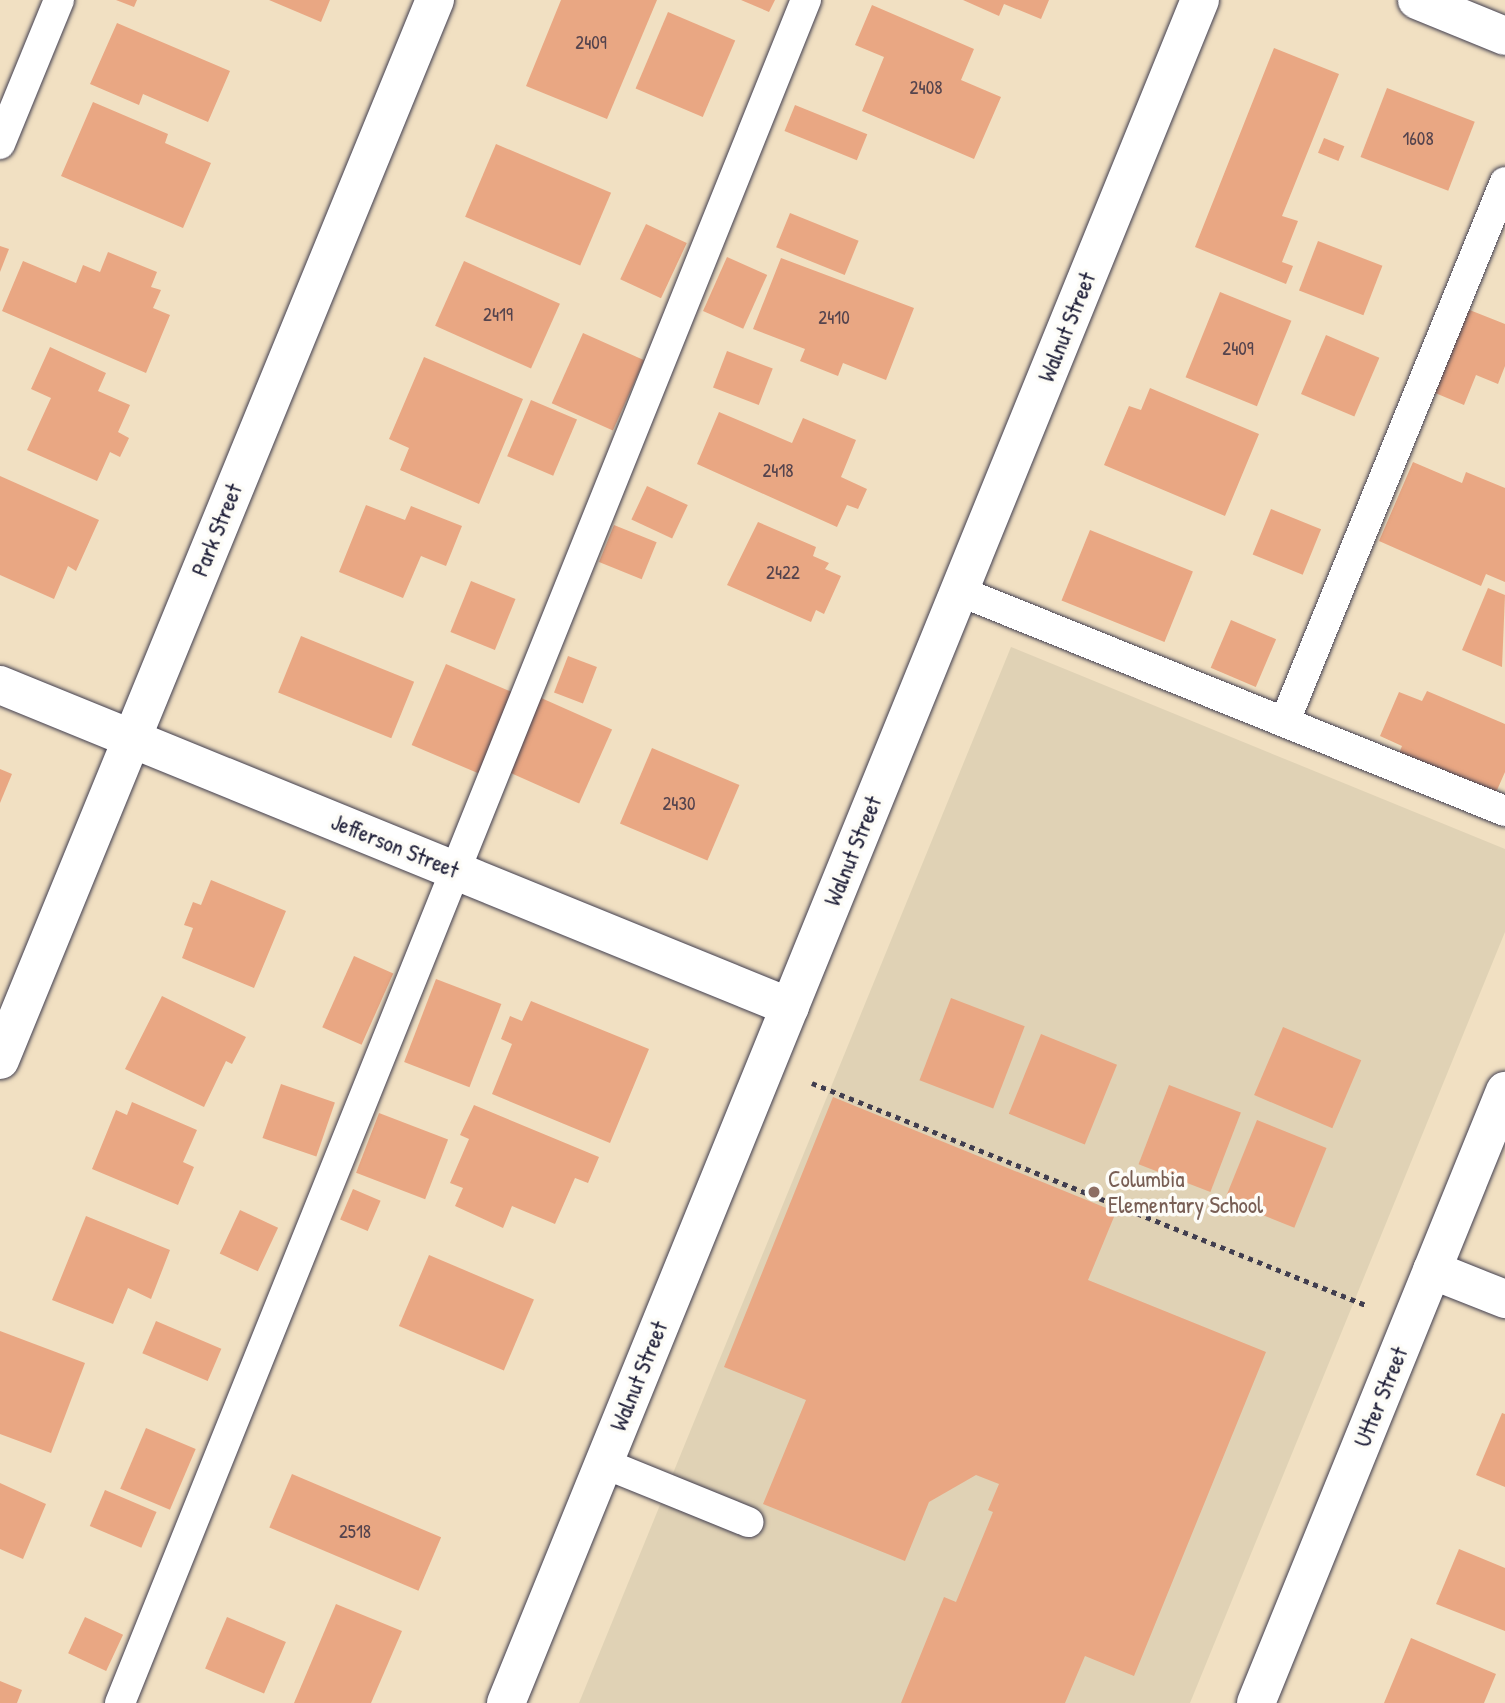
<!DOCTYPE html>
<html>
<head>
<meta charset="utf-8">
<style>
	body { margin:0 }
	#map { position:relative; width:1505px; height:1703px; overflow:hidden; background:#f1e0c2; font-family:"Patrick Hand",sans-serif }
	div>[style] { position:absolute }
	.built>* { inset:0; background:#e0d2b5 }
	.building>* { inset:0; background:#e9a783; transform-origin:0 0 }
	.path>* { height:4.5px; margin-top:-2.25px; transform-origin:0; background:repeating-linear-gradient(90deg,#413e4f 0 5px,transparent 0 10px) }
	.roads { filter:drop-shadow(0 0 2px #413e4f) drop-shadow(0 0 2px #413e4f) }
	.service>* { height:30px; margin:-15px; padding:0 15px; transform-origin:15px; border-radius:15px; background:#fff }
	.minor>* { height:38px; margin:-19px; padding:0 19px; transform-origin:19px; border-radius:19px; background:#fff }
	.dots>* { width:19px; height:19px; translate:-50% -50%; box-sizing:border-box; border:4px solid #fdfcf7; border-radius:50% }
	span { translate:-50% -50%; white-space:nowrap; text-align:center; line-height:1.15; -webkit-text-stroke:7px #fdfcf7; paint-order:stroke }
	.number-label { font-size:19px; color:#54434d }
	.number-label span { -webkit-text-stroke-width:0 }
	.street-label { font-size:23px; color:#22223b }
	.education-label { font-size:23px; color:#785e54 }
	.left { translate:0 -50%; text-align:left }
</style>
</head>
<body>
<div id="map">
	<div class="built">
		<i style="clip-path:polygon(1011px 647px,1505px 849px,1505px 932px,1190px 1703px,579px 1703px)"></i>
	</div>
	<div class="building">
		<i style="clip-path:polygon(116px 0,137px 0,134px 7px)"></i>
		<i style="clip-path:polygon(269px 0,330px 0,321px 22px)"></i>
		<i style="clip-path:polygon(561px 0,657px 0,607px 119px,526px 86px)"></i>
		<i style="clip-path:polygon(741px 0,775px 0,769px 12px)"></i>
		<i style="clip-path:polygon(963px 0,1049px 0,1041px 19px,1004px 4px,999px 16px)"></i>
		<i style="clip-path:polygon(872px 5px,974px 49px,961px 80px,1001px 97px,974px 159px,862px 111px,884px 57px,855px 45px)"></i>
		<i style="left:668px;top:12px;width:73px;height:83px;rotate:23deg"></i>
		<i style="clip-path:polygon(117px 23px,230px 71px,208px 122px,143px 94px,139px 105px,90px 84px)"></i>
		<i style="clip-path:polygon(1274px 48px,1339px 74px,1282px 216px,1298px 221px,1282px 262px,1293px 266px,1286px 284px,1195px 247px)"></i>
		<i style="left:1387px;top:88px;width:94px;height:74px;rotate:21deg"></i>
		<i style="clip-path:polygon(93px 102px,168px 134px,165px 143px,211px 163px,183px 228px,61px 176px)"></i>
		<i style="left:795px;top:105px;width:78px;height:28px;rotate:22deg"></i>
		<i style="left:1324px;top:138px;width:22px;height:16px;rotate:22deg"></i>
		<i style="left:496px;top:144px;width:125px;height:79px;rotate:23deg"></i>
		<i style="left:790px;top:213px;width:74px;height:37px;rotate:22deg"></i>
		<i style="left:646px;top:224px;width:45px;height:61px;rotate:25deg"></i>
		<i style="left:1318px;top:241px;width:69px;height:53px;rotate:21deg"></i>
		<i style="clip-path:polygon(0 246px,9px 249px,0 272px)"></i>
		<i style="clip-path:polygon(108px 252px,157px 272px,151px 287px,161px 290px,153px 308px,170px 315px,146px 373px,2px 311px,23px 261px,76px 283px,83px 265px,100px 272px)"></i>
		<i style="left:727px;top:257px;width:44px;height:59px;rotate:24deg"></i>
		<i style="clip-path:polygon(781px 258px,914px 308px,886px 380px,843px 363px,838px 376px,800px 361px,805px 349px,753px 329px)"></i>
		<i style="left:464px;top:261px;width:105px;height:71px;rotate:24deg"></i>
		<i style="left:1220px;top:292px;width:77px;height:92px;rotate:22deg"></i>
		<i style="clip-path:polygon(1462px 307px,1505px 324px,1505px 366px,1498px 384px,1476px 375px,1464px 405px,1428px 390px)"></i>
		<i style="left:583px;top:333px;width:67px;height:77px;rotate:24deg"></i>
		<i style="left:1326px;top:335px;width:58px;height:64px;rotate:23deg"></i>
		<i style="clip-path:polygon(50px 347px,106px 373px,98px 391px,130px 405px,118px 432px,129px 438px,120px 457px,110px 452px,97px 481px,27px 450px,51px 398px,31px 389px)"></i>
		<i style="left:727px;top:351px;width:49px;height:39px;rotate:21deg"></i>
		<i style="clip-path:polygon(424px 357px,523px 399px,479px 504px,400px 470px,409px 448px,389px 439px)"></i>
		<i style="clip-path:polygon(1150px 388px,1259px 434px,1225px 516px,1104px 465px,1129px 406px,1141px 410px)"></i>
		<i style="left:531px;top:400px;width:50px;height:61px;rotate:23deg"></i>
		<i style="clip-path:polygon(719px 412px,792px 443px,803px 418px,856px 440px,841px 477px,867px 489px,858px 509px,847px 505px,837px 527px,697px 464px)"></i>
		<i style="clip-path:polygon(1413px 462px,1462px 483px,1466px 472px,1505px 488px,1505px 582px,1486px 574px,1481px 586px,1379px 541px)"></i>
		<i style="clip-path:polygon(0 476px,99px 520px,76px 571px,68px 566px,54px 599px,0 575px)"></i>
		<i style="left:647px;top:486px;width:45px;height:37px;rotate:25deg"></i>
		<i style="clip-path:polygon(366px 505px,405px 520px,411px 506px,462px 526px,446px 566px,421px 556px,403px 598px,339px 572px)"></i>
		<i style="left:1271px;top:509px;width:54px;height:49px;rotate:22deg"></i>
		<i style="clip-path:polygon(758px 522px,816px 547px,813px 556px,829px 563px,825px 569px,841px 576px,824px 614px,816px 610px,811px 622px,727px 585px)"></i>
		<i style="left:614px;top:525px;width:46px;height:40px;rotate:22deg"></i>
		<i style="left:1090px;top:530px;width:111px;height:76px;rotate:22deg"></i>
		<i style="left:471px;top:581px;width:48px;height:55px;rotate:22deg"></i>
		<i style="clip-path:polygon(1488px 588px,1505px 595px,1502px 667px,1462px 650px)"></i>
		<i style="left:1231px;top:620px;width:49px;height:52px;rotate:23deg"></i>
		<i style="left:301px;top:636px;width:122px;height:61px;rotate:22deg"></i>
		<i style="left:568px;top:656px;width:31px;height:39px;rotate:21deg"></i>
		<i style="left:446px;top:664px;width:75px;height:88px;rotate:23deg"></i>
		<i style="clip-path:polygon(1427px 691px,1505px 724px,1505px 772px,1494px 797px,1398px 756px,1402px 746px,1380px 736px,1399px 692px,1422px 701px)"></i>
		<i style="left:539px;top:697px;width:80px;height:81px;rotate:24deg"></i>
		<i style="left:652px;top:748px;width:95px;height:82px;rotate:23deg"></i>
		<i style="clip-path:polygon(0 769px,12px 774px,0 803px)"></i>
		<i style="clip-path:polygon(211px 880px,286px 911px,254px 988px,182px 958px,193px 928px,184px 925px,193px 902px,201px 905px)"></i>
		<i style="left:354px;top:956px;width:43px;height:78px;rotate:24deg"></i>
		<i style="left:436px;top:979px;width:70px;height:89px;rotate:21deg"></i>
		<i style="clip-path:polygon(162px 996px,246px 1037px,232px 1064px,226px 1061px,204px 1107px,125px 1069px)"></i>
		<i style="left:951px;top:998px;width:79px;height:88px;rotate:21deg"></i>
		<i style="clip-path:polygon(531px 1001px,649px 1049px,610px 1143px,492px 1094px,512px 1044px,501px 1039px,510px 1016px,522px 1021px)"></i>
		<i style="left:1283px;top:1027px;width:85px;height:74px;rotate:23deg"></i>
		<i style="left:1041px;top:1034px;width:82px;height:86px;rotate:22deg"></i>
		<i style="left:281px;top:1084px;width:57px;height:57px;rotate:19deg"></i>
		<i style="left:1169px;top:1085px;width:77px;height:85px;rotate:21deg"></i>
		<i style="clip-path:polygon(833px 1097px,1116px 1212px,1088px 1280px,1266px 1352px,1134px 1676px,1085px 1656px,1065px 1703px,901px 1703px,944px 1597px,956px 1602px,993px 1512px,988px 1510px,999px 1484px,976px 1475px,929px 1502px,905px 1561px,763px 1504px,806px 1400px,724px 1367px)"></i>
		<i style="clip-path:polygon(132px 1102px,197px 1130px,183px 1162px,194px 1167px,178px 1205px,92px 1169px,116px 1110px,127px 1115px)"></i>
		<i style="clip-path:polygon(474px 1105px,599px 1157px,588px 1183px,575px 1178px,555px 1224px,512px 1206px,503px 1228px,455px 1206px,463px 1188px,450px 1183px,469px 1139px,460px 1135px)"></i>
		<i style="left:379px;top:1113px;width:74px;height:64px;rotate:21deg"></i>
		<i style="left:1257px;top:1120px;width:75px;height:86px;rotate:22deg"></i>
		<i style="left:353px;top:1189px;width:30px;height:33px;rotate:23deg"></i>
		<i style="left:240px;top:1210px;width:42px;height:48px;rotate:25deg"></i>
		<i style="clip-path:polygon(86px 1216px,170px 1250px,151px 1299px,128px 1288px,113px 1324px,52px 1300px)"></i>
		<i style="left:429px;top:1255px;width:114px;height:77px;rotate:23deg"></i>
		<i style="left:156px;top:1321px;width:71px;height:35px;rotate:23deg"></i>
		<i style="clip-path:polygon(0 1331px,85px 1363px,51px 1453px,0 1434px)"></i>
		<i style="clip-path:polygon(1502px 1413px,1505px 1414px,1505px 1487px,1476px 1475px)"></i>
		<i style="left:146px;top:1428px;width:54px;height:66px;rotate:23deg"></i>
		<i style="left:292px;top:1474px;width:162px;height:58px;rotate:23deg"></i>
		<i style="clip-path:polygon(0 1483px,46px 1504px,23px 1559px,0 1549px)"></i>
		<i style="left:105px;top:1490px;width:56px;height:39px;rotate:23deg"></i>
		<i style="clip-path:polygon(1459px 1549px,1505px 1568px,1505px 1631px,1436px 1604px)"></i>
		<i style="clip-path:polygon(336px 1604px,402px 1631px,371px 1703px,294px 1703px)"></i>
		<i style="left:85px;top:1617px;width:42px;height:40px;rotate:25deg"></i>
		<i style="left:227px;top:1617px;width:64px;height:56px;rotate:23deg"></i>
		<i style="clip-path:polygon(1411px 1638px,1496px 1674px,1484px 1703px,1384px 1703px)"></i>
		<i style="clip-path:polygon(0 1681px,22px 1690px,17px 1703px,0 1703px)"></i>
	</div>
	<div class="path">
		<i style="left:812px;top:1083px;width:597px;rotate:21.84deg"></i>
	</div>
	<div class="roads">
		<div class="service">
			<i style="left:0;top:144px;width:156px;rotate:-67.7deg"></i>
			<i style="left:959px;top:591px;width:589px;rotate:21.95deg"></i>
			<i style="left:1285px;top:721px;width:582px;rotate:-67.8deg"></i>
			<i style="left:603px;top:1463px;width:157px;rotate:22.1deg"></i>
			<i style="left:120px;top:1703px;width:1836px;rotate:-68.06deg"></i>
		</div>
		<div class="minor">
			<i style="left:1417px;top:0;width:95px;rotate:22.2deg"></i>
			<i style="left:0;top:685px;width:853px;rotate:22.18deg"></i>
			<i style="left:0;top:1060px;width:1146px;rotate:-67.69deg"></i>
			<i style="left:1432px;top:1270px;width:79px;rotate:21.7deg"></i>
			<i style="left:506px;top:1703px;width:1839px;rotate:-67.83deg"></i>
			<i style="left:1256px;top:1703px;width:661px;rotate:-67.86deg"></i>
		</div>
	</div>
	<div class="dots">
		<i style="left:1094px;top:1192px;background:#8d6e63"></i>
	</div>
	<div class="number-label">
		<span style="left:591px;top:43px">2409</span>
		<span style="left:926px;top:88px">2408</span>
		<span style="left:1418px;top:139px">1608</span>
		<span style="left:498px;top:315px">2419</span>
		<span style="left:834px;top:318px">2410</span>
		<span style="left:1238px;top:349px">2409</span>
		<span style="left:778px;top:471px">2418</span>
		<span style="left:783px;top:573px">2422</span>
		<span style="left:679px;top:804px">2430</span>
		<span style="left:355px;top:1532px">2518</span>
	</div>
	<div class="street-label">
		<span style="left:1067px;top:327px;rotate:-68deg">Walnut Street</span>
		<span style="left:217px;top:530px;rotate:-68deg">Park Street</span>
		<span style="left:395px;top:846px;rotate:22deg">Jefferson Street</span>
		<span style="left:853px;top:851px;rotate:-68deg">Walnut Street</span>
		<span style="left:639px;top:1376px;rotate:-68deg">Walnut Street</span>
		<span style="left:1381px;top:1397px;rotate:-68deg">Utter Street</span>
	</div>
	<div class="education-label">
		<span class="left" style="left:1108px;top:1192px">Columbia<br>Elementary School</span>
	</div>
</div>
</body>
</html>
